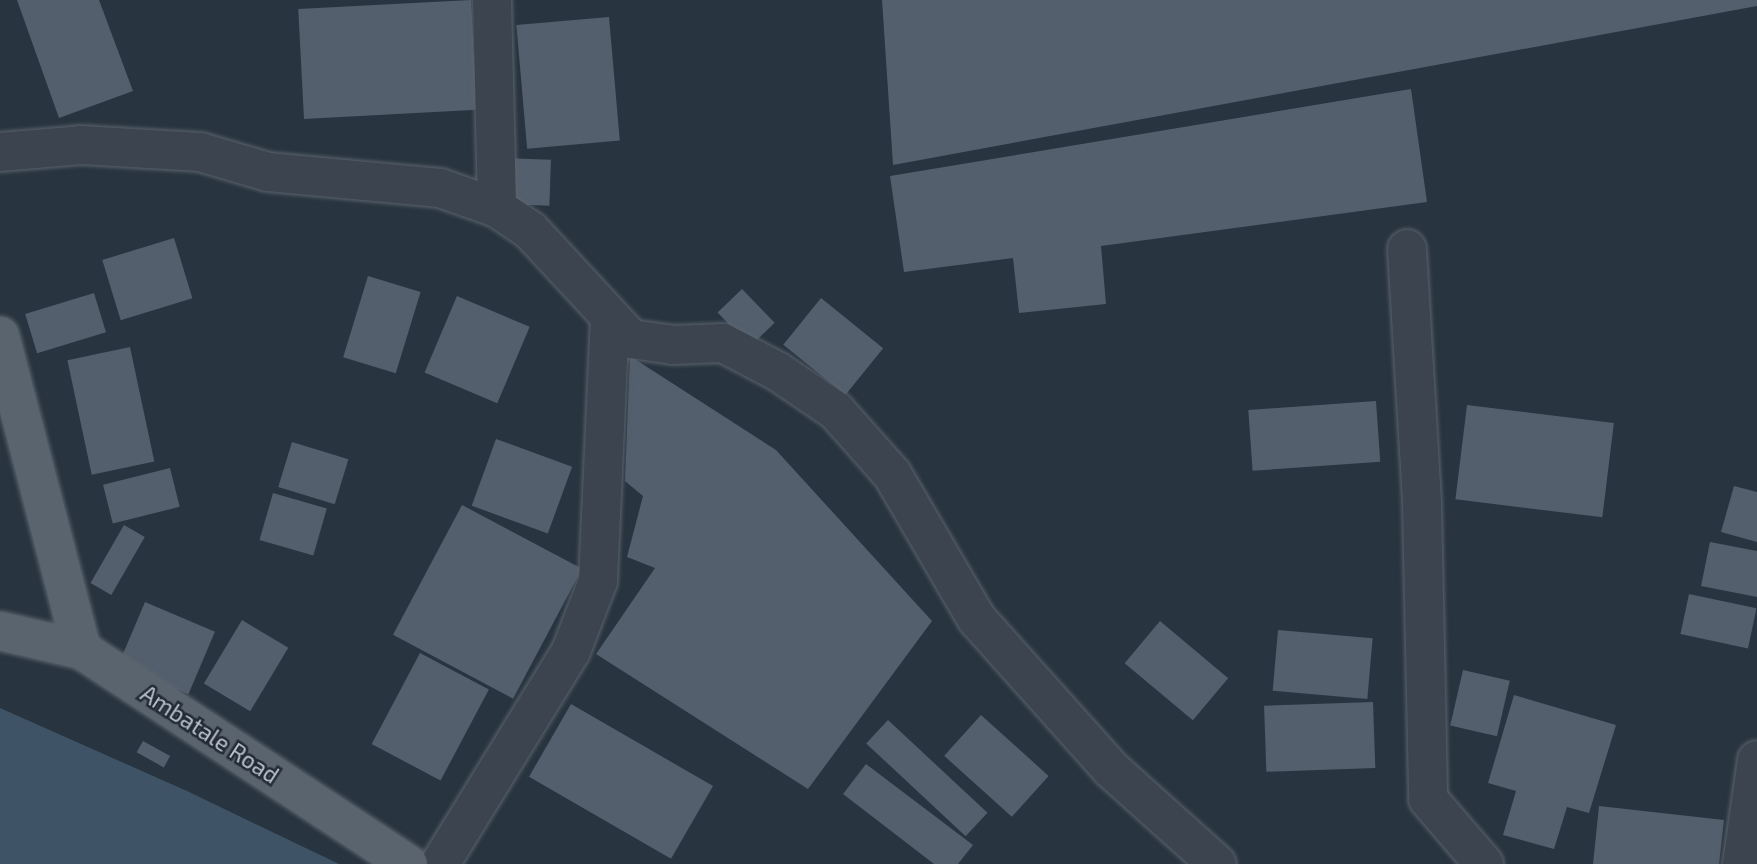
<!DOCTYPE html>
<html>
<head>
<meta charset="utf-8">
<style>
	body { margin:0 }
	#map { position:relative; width:1757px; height:864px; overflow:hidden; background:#28343f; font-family:"Exo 2",sans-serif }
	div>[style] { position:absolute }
	.water>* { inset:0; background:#3f5367 }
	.building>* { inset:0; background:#535f6d; transform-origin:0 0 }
	.roads { filter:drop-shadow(0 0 2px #5a636d) drop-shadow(0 0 2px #5a636d) }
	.minor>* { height:38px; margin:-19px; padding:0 19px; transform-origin:19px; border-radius:19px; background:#3c454f }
	.major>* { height:38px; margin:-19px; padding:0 19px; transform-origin:19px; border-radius:19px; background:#5a646f }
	span { translate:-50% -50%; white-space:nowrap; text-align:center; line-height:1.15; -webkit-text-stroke:5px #212a35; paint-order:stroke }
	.street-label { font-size:23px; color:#b9c0ca }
</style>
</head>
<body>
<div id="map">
	<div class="water">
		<i style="clip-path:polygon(0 708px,187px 791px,339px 864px,0 864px)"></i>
	</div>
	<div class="building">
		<i style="clip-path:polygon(17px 0,99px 0,133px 91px,59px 118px)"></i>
		<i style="left:471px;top:0;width:110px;height:173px;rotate:87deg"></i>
		<i style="clip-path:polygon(882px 0,1757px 0,1757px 6px,893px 165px)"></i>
		<i style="left:609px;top:17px;width:124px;height:93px;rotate:85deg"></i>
		<i style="clip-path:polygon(1411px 89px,1427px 202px,1101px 246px,1106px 304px,1019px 313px,1013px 258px,904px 272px,890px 176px)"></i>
		<i style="left:500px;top:158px;width:51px;height:46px;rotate:2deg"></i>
		<i style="left:174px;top:238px;width:63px;height:75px;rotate:73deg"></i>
		<i style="left:368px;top:276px;width:55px;height:85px;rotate:17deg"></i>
		<i style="left:742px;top:289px;width:47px;height:34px;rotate:46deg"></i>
		<i style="left:94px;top:293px;width:41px;height:72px;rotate:73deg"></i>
		<i style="left:457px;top:296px;width:79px;height:83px;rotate:23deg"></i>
		<i style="left:821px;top:298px;width:80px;height:60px;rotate:39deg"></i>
		<i style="left:130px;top:347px;width:117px;height:64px;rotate:78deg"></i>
		<i style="clip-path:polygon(630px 356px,776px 450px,932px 621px,808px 789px,596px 654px,655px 568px,627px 557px,643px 496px,625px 481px)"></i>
		<i style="left:1376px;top:401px;width:61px;height:128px;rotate:86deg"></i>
		<i style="left:1467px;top:405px;width:148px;height:95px;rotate:7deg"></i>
		<i style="left:496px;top:439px;width:81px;height:71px;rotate:20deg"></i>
		<i style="left:292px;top:442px;width:59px;height:47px;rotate:17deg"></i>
		<i style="left:170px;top:468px;width:40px;height:69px;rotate:76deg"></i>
		<i style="clip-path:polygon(1734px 486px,1757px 492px,1757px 542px,1721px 532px)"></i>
		<i style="left:273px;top:493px;width:56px;height:49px;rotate:16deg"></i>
		<i style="left:462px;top:505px;width:136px;height:147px;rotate:28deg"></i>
		<i style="left:124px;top:525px;width:24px;height:67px;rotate:30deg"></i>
		<i style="clip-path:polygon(1710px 542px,1757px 551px,1757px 597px,1701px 586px)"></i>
		<i style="left:1689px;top:594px;width:69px;height:41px;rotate:12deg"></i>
		<i style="left:145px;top:602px;width:76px;height:68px;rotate:23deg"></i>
		<i style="left:242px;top:620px;width:54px;height:74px;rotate:31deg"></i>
		<i style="left:1160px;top:621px;width:89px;height:55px;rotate:40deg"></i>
		<i style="left:1278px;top:630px;width:95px;height:61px;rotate:5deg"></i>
		<i style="left:420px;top:653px;width:78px;height:103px;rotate:28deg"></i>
		<i style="left:1463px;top:670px;width:48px;height:57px;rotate:13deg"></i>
		<i style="clip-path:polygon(1514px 695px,1616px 725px,1589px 813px,1567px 807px,1554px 849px,1503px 835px,1516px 791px,1488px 783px)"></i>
		<i style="left:1373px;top:702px;width:66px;height:109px;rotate:88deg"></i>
		<i style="left:571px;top:704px;width:164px;height:84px;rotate:30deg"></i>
		<i style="left:981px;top:715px;width:91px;height:55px;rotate:42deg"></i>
		<i style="left:888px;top:720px;width:136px;height:32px;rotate:43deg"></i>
		<i style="left:143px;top:741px;width:31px;height:13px;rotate:29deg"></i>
		<i style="clip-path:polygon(866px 764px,973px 845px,958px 864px,934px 864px,843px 794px)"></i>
		<i style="clip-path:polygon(1599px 806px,1724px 820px,1719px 864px,1593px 864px)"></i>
	</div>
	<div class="roads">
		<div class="minor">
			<i style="left:492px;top:0;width:208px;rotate:88.6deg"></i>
			<i style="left:0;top:152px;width:81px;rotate:-4.9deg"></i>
			<i style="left:81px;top:145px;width:119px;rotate:3.4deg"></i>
			<i style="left:200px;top:152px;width:71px;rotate:16.4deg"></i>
			<i style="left:268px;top:172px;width:173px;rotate:5.3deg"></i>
			<i style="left:440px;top:188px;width:60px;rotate:19.3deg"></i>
			<i style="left:497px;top:208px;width:40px;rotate:34deg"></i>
			<i style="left:530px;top:230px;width:149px;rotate:47.2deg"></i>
			<i style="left:631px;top:339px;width:42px;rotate:8.1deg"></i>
			<i style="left:673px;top:345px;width:50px;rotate:-2.3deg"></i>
			<i style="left:723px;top:343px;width:61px;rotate:27.4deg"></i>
			<i style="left:777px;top:371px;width:71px;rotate:34.1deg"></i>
			<i style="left:836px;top:411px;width:84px;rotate:48.4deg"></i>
			<i style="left:892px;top:474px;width:167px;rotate:59.7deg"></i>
			<i style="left:976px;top:618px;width:203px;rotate:48.2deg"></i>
			<i style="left:1111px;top:769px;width:142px;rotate:41.9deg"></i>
			<i style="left:1407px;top:249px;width:255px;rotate:86.6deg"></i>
			<i style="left:1422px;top:504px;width:295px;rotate:88.8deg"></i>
			<i style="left:1428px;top:799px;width:86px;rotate:49.3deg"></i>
			<i style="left:440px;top:864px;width:250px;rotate:-58.4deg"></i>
			<i style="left:571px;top:651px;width:75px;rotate:-68.9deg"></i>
			<i style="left:598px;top:581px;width:262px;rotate:-87.4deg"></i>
			<i style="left:1742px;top:864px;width:105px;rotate:-81.8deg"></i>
		</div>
		<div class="major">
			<i style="left:0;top:336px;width:325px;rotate:75.4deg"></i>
			<i style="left:0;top:631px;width:84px;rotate:13deg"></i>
			<i style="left:82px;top:650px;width:390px;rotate:33.3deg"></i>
		</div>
	</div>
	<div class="street-label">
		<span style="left:210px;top:734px;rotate:33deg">Ambatale Road</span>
	</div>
</div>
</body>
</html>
